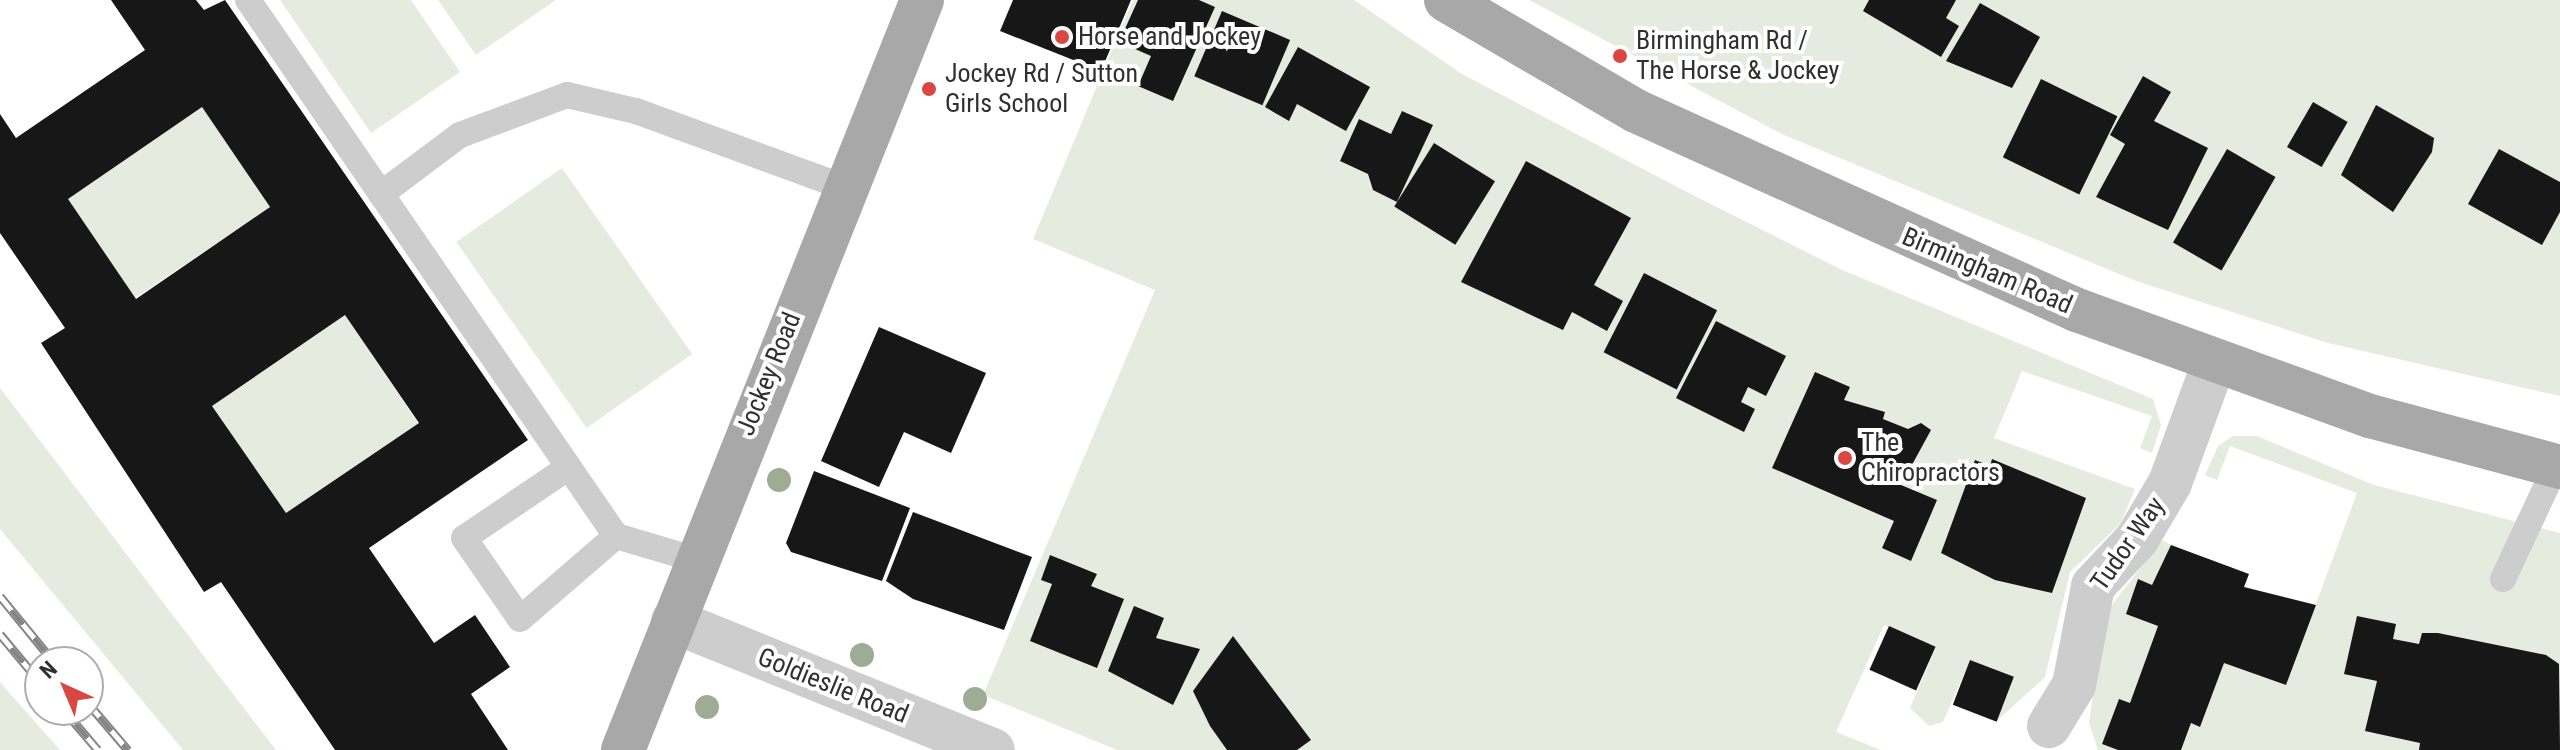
<!DOCTYPE html>
<html>
<head>
<meta charset="utf-8">
<style>
	body { margin:0 }
	#map { position:relative; width:2560px; height:750px; overflow:hidden; background:#fff; font-family:"Roboto Condensed",sans-serif }
	div>[style] { position:absolute }
	.green>* { inset:0; background:#e5ecdf; transform-origin:0 0 }
	.building>* { inset:0; background:#171717; transform-origin:0 0 }
	.lane>* { height:26px; margin:-13px; padding:0 13px; transform-origin:13px; border-radius:13px; background:#cdcdcd }
	.street>* { height:44px; margin:-22px; padding:0 22px; transform-origin:22px; border-radius:22px; background:#cdcdcd }
	.primary>* { height:44px; margin:-22px; padding:0 22px; transform-origin:22px; border-radius:22px; background:#a8a8a8 }
	.rail>* { height:9px; margin-top:-4.5px; transform-origin:0; background:repeating-linear-gradient(90deg,#fff 0 18px,#858585 0 36px); box-sizing:border-box; border-block:2px solid #858585 }
	.trees>* { width:24px; height:24px; margin:-12px; border-radius:50%; background:#9eac96 }
	.dots>* { width:22px; height:22px; translate:-50% -50%; box-sizing:border-box; border:4px solid #fff; border-radius:50% }
	span { translate:-50% -50%; white-space:nowrap; text-align:center; line-height:1.15; -webkit-text-stroke:8px #fff; paint-order:stroke }
	.poi-label { font-size:26px; color:#303030 }
	.left { translate:0 -50%; text-align:left }
	.street-label { font-size:26px; color:#303030 }
	.north { position:absolute; left:24px; top:646px; width:80px; height:80px; box-sizing:border-box; background:#fff; border:2px solid #acacac; border-radius:50%; rotate:316deg; font-size:22px; font-weight:700; line-height:32px; text-align:center; color:#303030 }
	.north::after { content:''; display:block; margin:auto; width:28px; height:36px; background:#da4740; clip-path:polygon(50% 0,100% 100%,50% 72%,0 100%) }
</style>
</head>
<body>
<div id="map">
	<div class="green">
		<i style="clip-path:polygon(280px 0,411px 0,460px 72px,371px 133px)"></i>
		<i style="clip-path:polygon(438px 0,556px 0,476px 55px)"></i>
		<i style="clip-path:polygon(1133px 0,1354px 0,1462px 74px,1685px 191px,1840px 269px,2153px 399px,2161px 425px,2152px 453px,2140px 448px,2152px 416px,2022px 371px,1994px 438px,2135px 489px,2121px 523px,2070px 572px,2045px 677px,1997px 721px,2014px 677px,1970px 660px,1943px 722px,1929px 726px,1910px 708px,1936px 647px,1884px 625px,1836px 732px,1881px 750px,1117px 750px,983px 695px,1155px 290px,1033px 239px)"></i>
		<i style="clip-path:polygon(1529px 0,2560px 0,2560px 396px,2328px 343px,2136px 281px,1782px 134px)"></i>
		<i style="left:202px;top:107px;width:121px;height:163px;rotate:56deg"></i>
		<i style="left:562px;top:168px;width:227px;height:129px;rotate:55deg"></i>
		<i style="left:345px;top:315px;width:131px;height:161px;rotate:56deg"></i>
		<i style="clip-path:polygon(0 388px,207px 660px,276px 750px,183px 750px,0 529px)"></i>
		<i style="clip-path:polygon(2233px 436px,2257px 436px,2374px 485px,2560px 533px,2560px 750px,2181px 750px,2191px 723px,2200px 727px,2224px 663px,2286px 685px,2357px 493px,2230px 446px,2217px 480px,2205px 475px,2218px 446px)"></i>
		<i style="clip-path:polygon(2162px 540px,2171px 545px,2165px 561px,2152px 585px,2138px 580px,2126px 613px,2158px 626px,2130px 703px,2119px 700px,2102px 744px,2118px 750px,2098px 750px,2089px 723px,2105px 614px)"></i>
		<i style="clip-path:polygon(0 682px,60px 750px,0 750px)"></i>
	</div>
	<div class="building">
		<i style="clip-path:polygon(evenodd,111px 0,196px 0,204px 10px,225px 0,528px 440px,369px 548px,434px 643px,475px 615px,510px 667px,471px 694px,508px 750px,335px 750px,221px 582px,204px 592px,41px 343px,65px 328px,0 233px,0 114px,16px 138px,145px 50px,111px 0,202px 107px,270px 207px,136px 299px,68px 199px,202px 107px,111px 0,345px 315px,419px 423px,286px 513px,212px 406px,345px 315px)"></i>
		<i style="clip-path:polygon(1013px 0,1131px 0,1101px 71px,1000px 31px)"></i>
		<i style="clip-path:polygon(1138px 0,1199px 0,1215px 7px,1173px 101px,1138px 86px,1151px 56px,1119px 42px)"></i>
		<i style="clip-path:polygon(1869px 0,1956px 0,1946px 18px,1959px 26px,1941px 57px,1863px 11px)"></i>
		<i style="clip-path:polygon(1980px 3px,2040px 37px,2012px 88px,1946px 61px)"></i>
		<i style="left:1222px;top:11px;width:74px;height:71px;rotate:23deg"></i>
		<i style="clip-path:polygon(1298px 47px,1370px 87px,1346px 131px,1297px 104px,1289px 121px,1265px 107px)"></i>
		<i style="clip-path:polygon(2143px 76px,2171px 92px,2154px 121px,2208px 148px,2168px 230px,2096px 197px,2125px 144px,2110px 135px)"></i>
		<i style="left:2041px;top:79px;width:85px;height:87px;rotate:26deg"></i>
		<i style="left:2313px;top:102px;width:40px;height:52px;rotate:30deg"></i>
		<i style="clip-path:polygon(2376px 105px,2434px 138px,2432px 152px,2393px 212px,2341px 175px)"></i>
		<i style="clip-path:polygon(1402px 111px,1433px 125px,1397px 202px,1373px 190px,1368px 174px,1340px 161px,1359px 119px,1391px 134px)"></i>
		<i style="left:1434px;top:143px;width:72px;height:75px;rotate:32deg"></i>
		<i style="left:2227px;top:149px;width:56px;height:108px;rotate:30deg"></i>
		<i style="clip-path:polygon(2499px 149px,2560px 182px,2560px 212px,2542px 245px,2468px 204px)"></i>
		<i style="clip-path:polygon(1526px 161px,1631px 218px,1594px 285px,1623px 301px,1607px 331px,1572px 312px,1563px 330px,1461px 282px)"></i>
		<i style="left:1644px;top:273px;width:82px;height:89px;rotate:27deg"></i>
		<i style="clip-path:polygon(1716px 321px,1786px 356px,1766px 396px,1748px 387px,1741px 402px,1755px 409px,1744px 432px,1676px 398px)"></i>
		<i style="clip-path:polygon(879px 327px,986px 373px,951px 453px,904px 432px,879px 487px,821px 461px)"></i>
		<i style="clip-path:polygon(1815px 372px,1850px 387px,1844px 400px,1885px 412px,1883px 419px,1908px 429px,1921px 423px,1931px 430px,1901px 485px,1937px 500px,1911px 561px,1882px 548px,1894px 521px,1772px 468px)"></i>
		<i style="clip-path:polygon(1992px 459px,2086px 498px,2052px 593px,1995px 580px,1941px 553px,1975px 460px,1990px 466px)"></i>
		<i style="clip-path:polygon(814px 471px,910px 508px,882px 581px,791px 552px,786px 543px)"></i>
		<i style="clip-path:polygon(913px 512px,1032px 557px,1004px 630px,913px 599px,886px 581px)"></i>
		<i style="clip-path:polygon(2171px 545px,2249px 574px,2244px 587px,2316px 605px,2286px 685px,2224px 663px,2200px 727px,2191px 723px,2181px 750px,2118px 750px,2102px 744px,2119px 699px,2130px 703px,2158px 626px,2126px 614px,2138px 579px,2152px 585px)"></i>
		<i style="clip-path:polygon(1050px 555px,1097px 574px,1091px 586px,1124px 599px,1097px 668px,1030px 641px,1052px 584px,1041px 580px)"></i>
		<i style="clip-path:polygon(1134px 606px,1164px 618px,1156px 638px,1200px 649px,1173px 705px,1108px 671px)"></i>
		<i style="clip-path:polygon(2357px 616px,2396px 624px,2393px 639px,2419px 644px,2422px 633px,2438px 633px,2546px 655px,2559px 664px,2560px 750px,2419px 750px,2420px 743px,2365px 731px,2377px 681px,2344px 674px)"></i>
		<i style="left:1889px;top:626px;width:51px;height:48px;rotate:24deg"></i>
		<i style="clip-path:polygon(1233px 636px,1311px 740px,1297px 750px,1227px 750px,1210px 726px,1193px 691px)"></i>
		<i style="left:1970px;top:660px;width:47px;height:48px;rotate:21deg"></i>
	</div>
	<div class="lane">
		<i style="left:248px;top:0;width:650px;rotate:55.53deg"></i>
		<i style="left:616px;top:536px;width:84px;rotate:16.5deg"></i>
		<i style="left:381px;top:194px;width:99px;rotate:-36.8deg"></i>
		<i style="left:460px;top:135px;width:114px;rotate:-20.5deg"></i>
		<i style="left:567px;top:95px;width:71px;rotate:13.1deg"></i>
		<i style="left:636px;top:111px;width:224px;rotate:20.1deg"></i>
		<i style="left:566px;top:469px;width:123px;rotate:145.9deg"></i>
		<i style="left:464px;top:538px;width:98px;rotate:55.3deg"></i>
		<i style="left:520px;top:619px;width:127px;rotate:-40.8deg"></i>
		<i style="left:2503px;top:579px;width:125px;rotate:-64.9deg"></i>
	</div>
	<div class="street">
		<i style="left:673px;top:621px;width:345px;rotate:22deg"></i>
		<i style="left:2049px;top:726px;width:48px;rotate:-58.6deg"></i>
		<i style="left:2074px;top:685px;width:101px;rotate:-79.1deg"></i>
		<i style="left:2093px;top:586px;width:64px;rotate:-46.9deg"></i>
		<i style="left:2137px;top:539px;width:65px;rotate:-59.5deg"></i>
		<i style="left:2170px;top:483px;width:128px;rotate:-69.9deg"></i>
	</div>
	<div class="primary">
		<i style="left:1446px;top:0;width:220px;rotate:30.3deg"></i>
		<i style="left:1636px;top:111px;width:484px;rotate:24.3deg"></i>
		<i style="left:2077px;top:310px;width:312px;rotate:19.9deg"></i>
		<i style="left:2370px;top:416px;width:197px;rotate:15deg"></i>
		<i style="left:623px;top:750px;width:807px;rotate:-68.26deg"></i>
	</div>
	<div class="rail">
		<i style="left:0;top:596px;width:85px;rotate:50.7deg"></i>
		<i style="left:0;top:634px;width:62px;rotate:50.2deg"></i>
		<i style="left:88px;top:703px;width:62px;rotate:49.6deg"></i>
		<i style="left:64px;top:710px;width:52px;rotate:49.6deg"></i>
	</div>
	<div class="trees">
		<i style="left:779px;top:480px"></i>
		<i style="left:862px;top:655px"></i>
		<i style="left:975px;top:699px"></i>
		<i style="left:707px;top:707px"></i>
	</div>
	<div class="dots">
		<i style="left:1062px;top:37px;background:#da4740"></i>
		<i style="left:1620px;top:56px;background:#da4740"></i>
		<i style="left:929px;top:89px;background:#da4740"></i>
		<i style="left:1845px;top:458px;background:#da4740"></i>
	</div>
	<div class="poi-label">
		<span class="left" style="left:1078px;top:37px">Horse and Jockey</span>
		<span class="left" style="left:1636px;top:56px">Birmingham Rd /<br>The Horse &amp; Jockey</span>
		<span class="left" style="left:945px;top:89px">Jockey Rd / Sutton<br>Girls School</span>
		<span class="left" style="left:1861px;top:458px">The<br>Chiropractors</span>
	</div>
	<div class="street-label">
		<span style="left:1987px;top:271px;rotate:23deg">Birmingham Road</span>
		<span style="left:769px;top:374px;rotate:-68deg">Jockey Road</span>
		<span style="left:2128px;top:544px;rotate:-55deg">Tudor Way</span>
		<span style="left:833px;top:686px;rotate:22deg">Goldieslie Road</span>
	</div>
	<div class="north">N</div>
</div>
</body>
</html>
